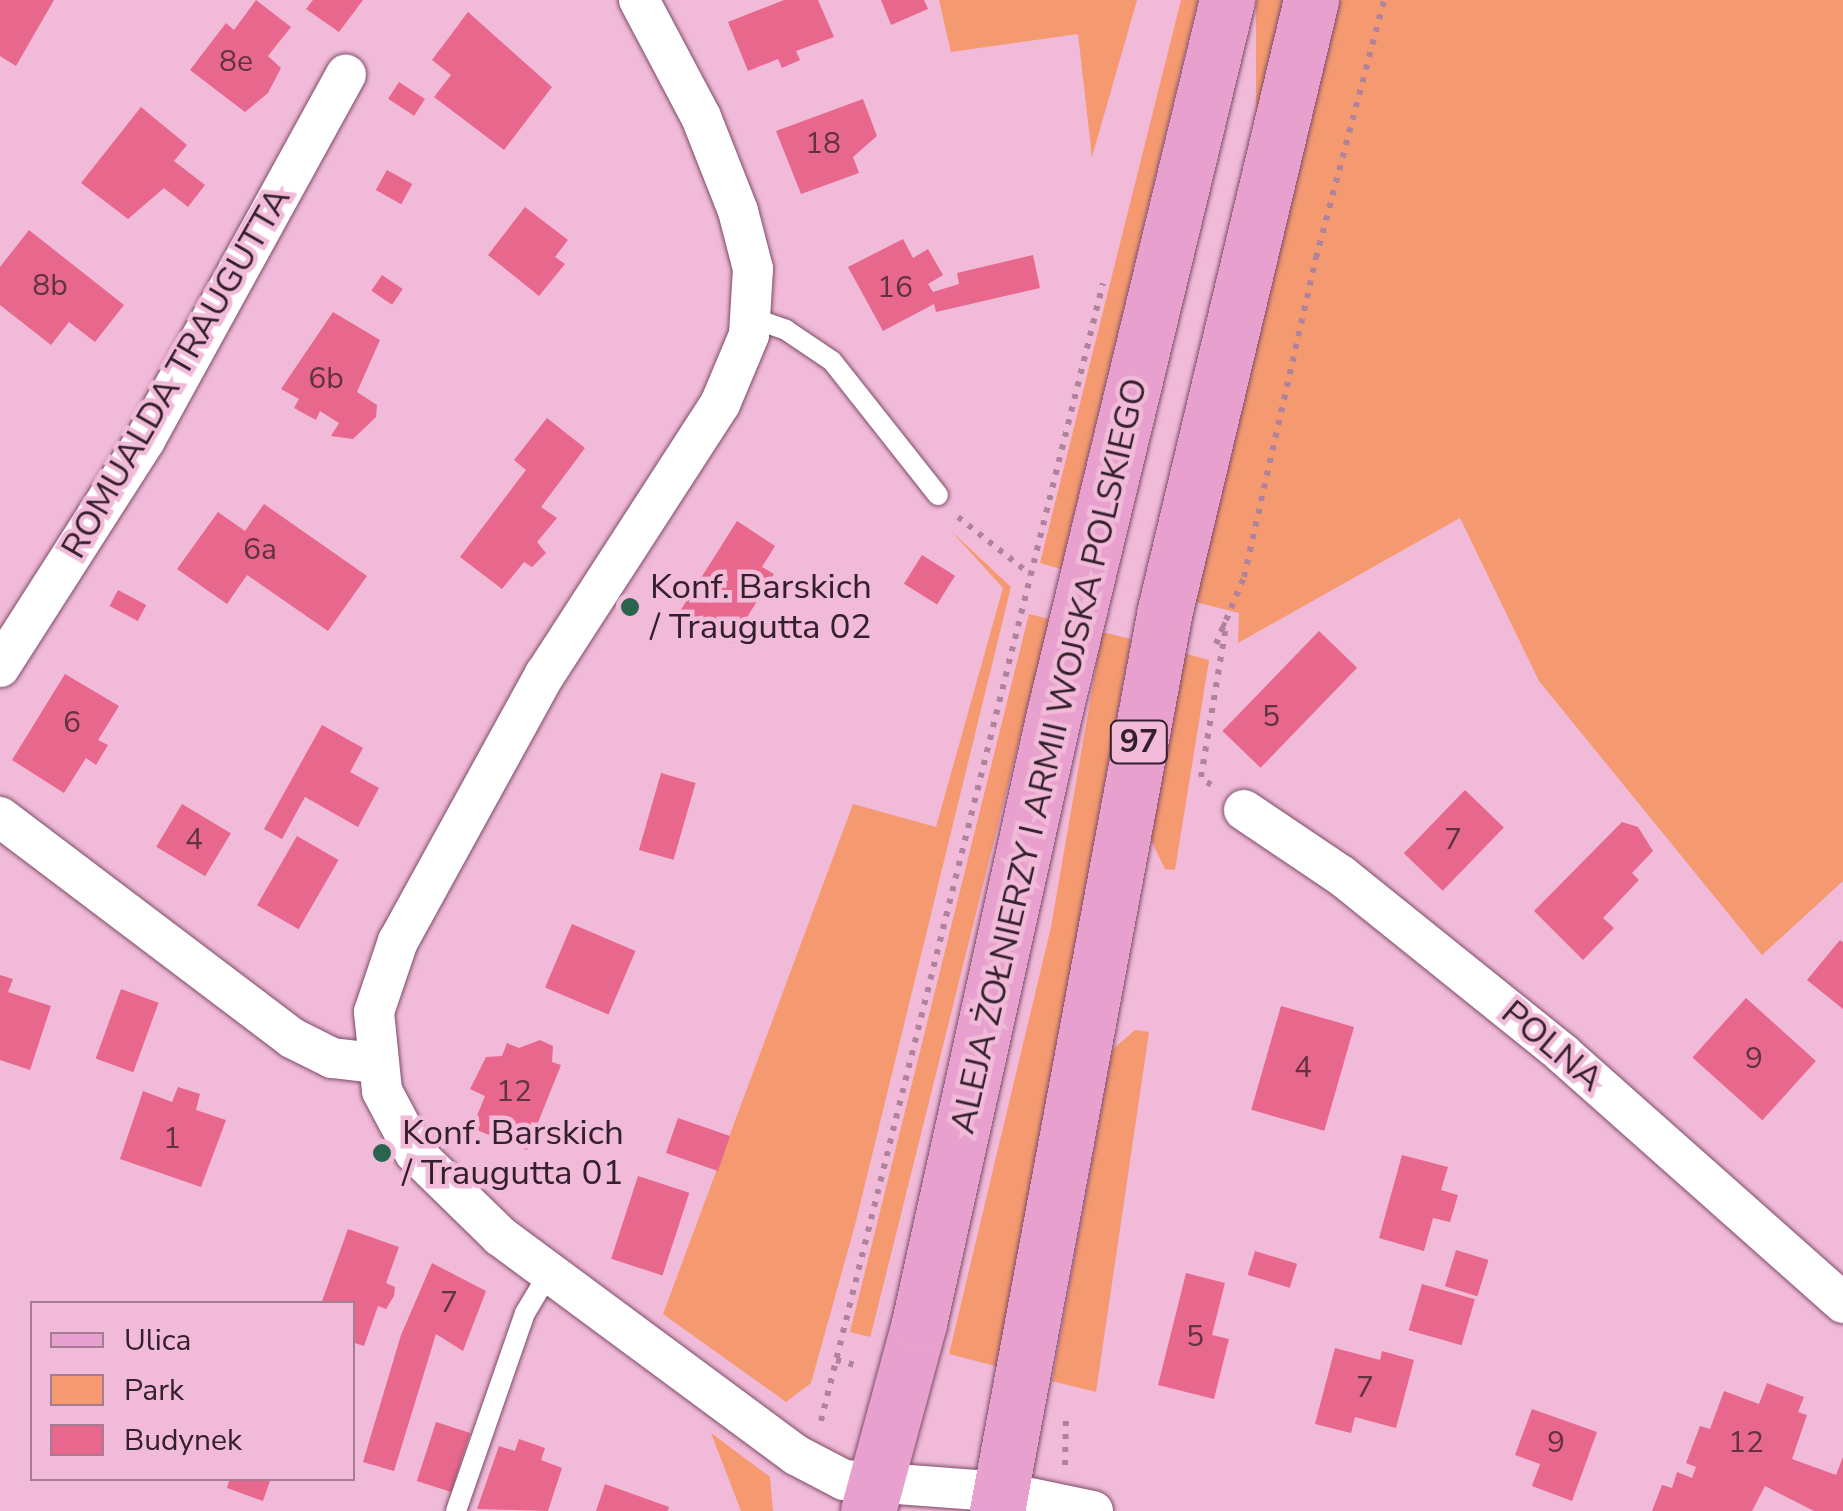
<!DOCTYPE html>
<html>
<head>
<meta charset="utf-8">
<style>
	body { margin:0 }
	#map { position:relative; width:1843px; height:1511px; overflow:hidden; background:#f1bad8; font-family:"Nunito Sans",sans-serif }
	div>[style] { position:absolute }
	.green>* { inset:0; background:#f59971; transform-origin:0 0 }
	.building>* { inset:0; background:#e8678c; transform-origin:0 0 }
	.path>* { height:6px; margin-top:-3px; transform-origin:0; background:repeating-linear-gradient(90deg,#ae839b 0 5px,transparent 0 13px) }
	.roads { filter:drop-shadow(0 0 2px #7c4c68) drop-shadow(0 0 2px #7c4c68) }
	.lane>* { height:20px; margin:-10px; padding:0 10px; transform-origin:10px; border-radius:10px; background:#fff }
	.street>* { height:40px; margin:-20px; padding:0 20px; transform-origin:20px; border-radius:20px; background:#fff }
	.primary>* { height:55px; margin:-27.5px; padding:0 27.5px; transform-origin:27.5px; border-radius:27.5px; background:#e8a1ce }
	.dots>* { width:28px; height:28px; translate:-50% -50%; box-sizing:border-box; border:5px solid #f1bad8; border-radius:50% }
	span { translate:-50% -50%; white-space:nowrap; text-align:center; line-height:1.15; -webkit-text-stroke:9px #f1bad8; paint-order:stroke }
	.number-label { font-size:30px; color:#613244 }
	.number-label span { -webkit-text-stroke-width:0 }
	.shield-label span { padding:2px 8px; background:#f1bad8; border:2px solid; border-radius:8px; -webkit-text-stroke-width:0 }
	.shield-label { font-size:32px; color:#34202c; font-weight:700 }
	.street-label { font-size:35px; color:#34202c }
	.poi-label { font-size:35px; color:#34202c }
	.left { translate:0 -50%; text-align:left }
	.legend { position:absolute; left:30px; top:1301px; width:325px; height:180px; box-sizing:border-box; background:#f1bad8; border:2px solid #a57c93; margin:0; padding:12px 18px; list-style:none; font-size:30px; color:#34202c }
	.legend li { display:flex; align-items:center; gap:20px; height:50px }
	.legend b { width:50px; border:2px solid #a57c93 }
</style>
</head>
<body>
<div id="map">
	<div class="green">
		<i style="clip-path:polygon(939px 0,1137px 0,1092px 157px,1078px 34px,951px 52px)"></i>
		<i style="clip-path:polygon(1181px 0,1198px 0,1061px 569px,1040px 563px)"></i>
		<i style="left:1256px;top:0;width:28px;height:599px"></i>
		<i style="clip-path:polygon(1340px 0,1843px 0,1843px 881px,1762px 955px,1539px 681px,1460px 518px,1238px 643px,1239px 613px,1195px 602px)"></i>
		<i style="clip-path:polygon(951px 531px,1011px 587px,855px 1225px,811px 1383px,786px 1402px,663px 1314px,853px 804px,936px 827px,1003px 588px)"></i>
		<i style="left:1029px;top:614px;width:21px;height:740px;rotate:14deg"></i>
		<i style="clip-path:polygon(1102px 632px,1131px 639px,999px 1367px,949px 1354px,1051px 927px)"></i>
		<i style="clip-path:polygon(1183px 653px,1209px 660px,1175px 870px,1165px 869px,1150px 838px)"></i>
		<i style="clip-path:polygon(1135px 1030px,1149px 1032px,1096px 1392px,1052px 1381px,1112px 1050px)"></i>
		<i style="clip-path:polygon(711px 1433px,770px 1477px,773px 1511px,741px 1511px)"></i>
	</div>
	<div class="building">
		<i style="clip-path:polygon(0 0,54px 0,16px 66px,0 56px)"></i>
		<i style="clip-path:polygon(256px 0,291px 27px,268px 56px,281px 68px,268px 93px,245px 112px,190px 70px,226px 23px,234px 30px)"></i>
		<i style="clip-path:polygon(313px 0,363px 0,339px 32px,306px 9px)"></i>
		<i style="clip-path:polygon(784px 0,818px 0,834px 37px,796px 51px,800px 60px,782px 68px,778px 59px,748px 71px,728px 22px)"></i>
		<i style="clip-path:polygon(881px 0,924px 0,928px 9px,891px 25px)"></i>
		<i style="clip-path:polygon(468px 12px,552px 87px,504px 150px,434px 97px,451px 75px,432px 60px)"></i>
		<i style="left:399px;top:82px;width:31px;height:20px;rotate:33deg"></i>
		<i style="clip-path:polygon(863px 99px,877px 136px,853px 157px,859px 173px,801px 194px,776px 131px)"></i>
		<i style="clip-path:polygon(141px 107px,187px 145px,174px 161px,205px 185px,188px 207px,164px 188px,128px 219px,81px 183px)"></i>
		<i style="left:387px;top:170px;width:29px;height:23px;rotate:29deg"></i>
		<i style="clip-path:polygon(525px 207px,568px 240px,555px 257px,565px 264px,539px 296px,488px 255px)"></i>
		<i style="clip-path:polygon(29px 230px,124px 305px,95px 342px,69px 322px,51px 345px,0 305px,0 267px)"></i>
		<i style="clip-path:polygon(903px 239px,913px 258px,928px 249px,943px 275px,928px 284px,933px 292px,959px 284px,957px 273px,1033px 255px,1040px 288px,936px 312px,934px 304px,883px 331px,848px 267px)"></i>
		<i style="left:382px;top:275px;width:25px;height:19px;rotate:34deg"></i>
		<i style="clip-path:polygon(333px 312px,380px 340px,357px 392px,377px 405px,376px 417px,353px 439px,331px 436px,339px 423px,320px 411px,316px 420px,294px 408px,299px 399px,281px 389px)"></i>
		<i style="clip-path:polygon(547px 418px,585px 448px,541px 507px,557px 518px,537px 542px,546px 553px,532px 567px,524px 562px,502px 589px,460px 557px,526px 470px,514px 460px)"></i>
		<i style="clip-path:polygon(264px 504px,367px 576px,328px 631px,247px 575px,227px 604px,177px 569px,218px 512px,245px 531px)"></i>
		<i style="clip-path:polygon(737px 521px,775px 546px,762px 567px,774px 574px,731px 643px,680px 611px)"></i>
		<i style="left:922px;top:555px;width:39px;height:34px;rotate:32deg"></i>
		<i style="left:118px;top:590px;width:32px;height:18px;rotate:28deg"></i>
		<i style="left:1319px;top:631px;width:53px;height:139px;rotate:44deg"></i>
		<i style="clip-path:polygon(65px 674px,119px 706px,98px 740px,108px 745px,96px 765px,86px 758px,64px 793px,12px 760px)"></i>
		<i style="clip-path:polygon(322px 725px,363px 748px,350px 772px,379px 788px,358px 827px,305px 797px,282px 839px,264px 829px)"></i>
		<i style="left:661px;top:773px;width:36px;height:80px;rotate:16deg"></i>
		<i style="left:1465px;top:790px;width:54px;height:88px;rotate:44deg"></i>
		<i style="left:182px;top:804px;width:57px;height:50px;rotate:31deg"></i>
		<i style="clip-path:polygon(1622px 822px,1638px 827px,1653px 851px,1632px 873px,1639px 880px,1603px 918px,1614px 928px,1583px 960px,1534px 911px)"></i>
		<i style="left:297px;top:836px;width:48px;height:80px;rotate:30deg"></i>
		<i style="left:572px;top:924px;width:69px;height:69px;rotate:23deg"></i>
		<i style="clip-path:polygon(1840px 940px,1843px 942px,1843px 1009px,1807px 980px)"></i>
		<i style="clip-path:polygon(0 975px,13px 979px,8px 992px,51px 1006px,30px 1070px,0 1060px)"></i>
		<i style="left:121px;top:989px;width:40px;height:74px;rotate:20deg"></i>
		<i style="left:1746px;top:998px;width:94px;height:80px;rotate:42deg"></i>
		<i style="left:1281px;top:1006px;width:76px;height:108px;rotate:16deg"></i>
		<i style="clip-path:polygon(540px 1040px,553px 1046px,552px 1062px,561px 1065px,527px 1150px,472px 1128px,485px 1096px,470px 1089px,486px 1057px,502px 1056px,507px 1043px,519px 1048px)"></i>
		<i style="clip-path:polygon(178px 1087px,200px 1094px,196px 1110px,226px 1120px,201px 1187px,120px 1159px,143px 1091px,172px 1102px)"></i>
		<i style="left:678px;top:1118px;width:55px;height:37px;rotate:19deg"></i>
		<i style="clip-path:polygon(1402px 1155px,1448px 1167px,1441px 1190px,1458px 1195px,1450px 1222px,1433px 1218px,1424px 1251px,1379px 1238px)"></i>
		<i style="left:638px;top:1176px;width:54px;height:87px;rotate:18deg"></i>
		<i style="clip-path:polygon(348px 1229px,399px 1247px,386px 1283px,395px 1287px,394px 1296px,386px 1309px,378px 1306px,364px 1346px,352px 1342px,352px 1304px,321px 1304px)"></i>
		<i style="left:1456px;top:1250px;width:34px;height:38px;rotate:17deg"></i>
		<i style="left:1255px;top:1251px;width:44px;height:25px;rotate:17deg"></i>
		<i style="clip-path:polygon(432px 1263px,486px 1291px,463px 1351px,436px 1334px,394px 1471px,363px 1462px,401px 1335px)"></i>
		<i style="clip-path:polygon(1186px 1273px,1225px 1283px,1212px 1335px,1229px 1339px,1214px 1399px,1158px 1385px)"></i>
		<i style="left:1422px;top:1284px;width:55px;height:48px;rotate:16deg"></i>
		<i style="clip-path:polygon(1335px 1348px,1380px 1360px,1382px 1351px,1414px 1360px,1396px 1428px,1355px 1417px,1351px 1433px,1315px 1424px)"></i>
		<i style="clip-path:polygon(1767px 1383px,1804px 1397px,1798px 1412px,1807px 1415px,1792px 1459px,1836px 1475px,1843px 1457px,1843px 1511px,1814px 1511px,1765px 1486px,1752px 1511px,1652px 1511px,1662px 1485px,1672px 1488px,1677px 1472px,1692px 1478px,1696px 1467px,1686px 1463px,1700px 1426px,1710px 1429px,1724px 1391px,1759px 1404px)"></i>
		<i style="clip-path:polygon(1532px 1409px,1597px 1432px,1572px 1501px,1532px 1486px,1540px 1464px,1515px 1455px)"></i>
		<i style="left:436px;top:1422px;width:36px;height:62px;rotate:18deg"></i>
		<i style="clip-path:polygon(519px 1439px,545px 1448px,541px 1460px,562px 1468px,548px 1511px,477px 1509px,499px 1446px,515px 1451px)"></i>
		<i style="clip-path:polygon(230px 1478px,271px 1478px,263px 1501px,227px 1488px)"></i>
		<i style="clip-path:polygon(605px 1484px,669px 1507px,668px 1511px,596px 1511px)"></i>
	</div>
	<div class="path">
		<i style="left:958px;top:517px;width:92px;rotate:38.4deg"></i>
		<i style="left:1216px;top:644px;width:73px;rotate:-67.3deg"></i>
		<i style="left:1244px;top:577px;width:327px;rotate:-77.3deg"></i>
		<i style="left:1316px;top:258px;width:267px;rotate:-75.2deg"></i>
		<i style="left:1211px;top:785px;width:13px;rotate:-141deg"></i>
		<i style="left:1201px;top:777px;width:153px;rotate:-80.6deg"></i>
		<i style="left:1226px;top:626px;width:11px;rotate:-158deg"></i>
		<i style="left:836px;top:1360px;width:24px;rotate:15deg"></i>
		<i style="left:821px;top:1421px;width:1172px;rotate:-76.08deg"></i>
		<i style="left:1065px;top:1465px;width:50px;rotate:-88.9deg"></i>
	</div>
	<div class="roads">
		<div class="lane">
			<i style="left:752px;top:318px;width:36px;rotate:19deg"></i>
			<i style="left:786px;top:330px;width:55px;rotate:34deg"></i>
			<i style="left:832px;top:361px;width:171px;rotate:51.7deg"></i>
			<i style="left:456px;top:1511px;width:210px;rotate:-70.8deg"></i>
			<i style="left:525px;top:1313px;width:47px;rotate:-59deg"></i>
		</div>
		<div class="street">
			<i style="left:639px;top:0;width:132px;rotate:62.1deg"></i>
			<i style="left:701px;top:117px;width:101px;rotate:68.5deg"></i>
			<i style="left:738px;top:211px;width:60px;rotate:75.5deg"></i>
			<i style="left:753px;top:269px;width:66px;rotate:93.5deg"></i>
			<i style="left:749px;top:335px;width:75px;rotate:112.8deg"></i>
			<i style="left:720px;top:404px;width:322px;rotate:122.9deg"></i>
			<i style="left:545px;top:674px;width:305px;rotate:118.8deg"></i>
			<i style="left:398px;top:941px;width:75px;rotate:108.7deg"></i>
			<i style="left:374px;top:1012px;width:79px;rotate:84.2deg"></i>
			<i style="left:382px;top:1091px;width:70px;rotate:62deg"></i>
			<i style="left:415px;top:1153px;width:119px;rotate:44.3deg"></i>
			<i style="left:500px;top:1236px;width:368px;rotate:36.5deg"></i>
			<i style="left:796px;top:1455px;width:54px;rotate:27.5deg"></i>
			<i style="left:844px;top:1480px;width:158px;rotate:4.3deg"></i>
			<i style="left:1002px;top:1492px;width:93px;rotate:11.8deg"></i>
			<i style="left:0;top:667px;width:269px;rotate:-57.4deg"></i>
			<i style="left:145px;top:440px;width:417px;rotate:-61.2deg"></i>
			<i style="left:1244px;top:810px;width:118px;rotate:34deg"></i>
			<i style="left:1342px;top:876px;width:284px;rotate:38.8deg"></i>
			<i style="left:1563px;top:1054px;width:375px;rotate:41.6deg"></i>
			<i style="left:0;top:817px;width:366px;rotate:37.1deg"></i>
			<i style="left:292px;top:1038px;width:45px;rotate:26.6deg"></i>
			<i style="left:332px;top:1058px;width:43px;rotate:6.6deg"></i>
		</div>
		<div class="primary">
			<i style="left:868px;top:1511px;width:195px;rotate:-74.8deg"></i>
			<i style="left:919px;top:1323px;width:624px;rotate:-77.5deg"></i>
			<i style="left:1054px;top:714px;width:735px;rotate:-76.38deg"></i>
			<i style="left:997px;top:1511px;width:917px;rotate:-79.44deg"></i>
			<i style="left:1165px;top:610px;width:627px;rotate:-76.54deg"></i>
		</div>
	</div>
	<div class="dots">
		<i style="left:630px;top:607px;background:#2a644d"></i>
		<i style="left:382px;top:1153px;background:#2a644d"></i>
	</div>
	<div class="number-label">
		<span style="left:236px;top:62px">8e</span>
		<span style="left:823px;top:144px">18</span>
		<span style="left:50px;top:286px">8b</span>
		<span style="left:895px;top:288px">16</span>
		<span style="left:326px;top:379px">6b</span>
		<span style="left:260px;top:550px">6a</span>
		<span style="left:1271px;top:717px">5</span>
		<span style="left:72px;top:723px">6</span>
		<span style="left:194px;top:840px">4</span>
		<span style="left:1453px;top:840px">7</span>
		<span style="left:1754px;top:1059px">9</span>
		<span style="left:1303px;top:1068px">4</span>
		<span style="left:514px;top:1092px">12</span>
		<span style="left:172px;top:1139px">1</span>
		<span style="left:449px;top:1303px">7</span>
		<span style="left:1195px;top:1337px">5</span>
		<span style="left:1365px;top:1388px">7</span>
		<span style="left:1556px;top:1443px">9</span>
		<span style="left:1746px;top:1443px">12</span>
	</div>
	<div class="shield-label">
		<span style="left:1139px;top:742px">97</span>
	</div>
	<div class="street-label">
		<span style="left:176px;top:373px;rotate:-60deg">ROMUALDA TRAUGUTTA</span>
		<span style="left:1049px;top:756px;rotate:-77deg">ALEJA ŻOŁNIERZY I ARMII WOJSKA POLSKIEGO</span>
		<span style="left:1552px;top:1046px;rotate:40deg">POLNA</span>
	</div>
	<div class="poi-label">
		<span class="left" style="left:650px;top:607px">Konf. Barskich<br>/ Traugutta 02</span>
		<span class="left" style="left:402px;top:1153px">Konf. Barskich<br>/ Traugutta 01</span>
	</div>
	<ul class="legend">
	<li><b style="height:12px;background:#e8a1ce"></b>Ulica</li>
	<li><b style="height:28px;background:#f59971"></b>Park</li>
	<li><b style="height:28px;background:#e8678c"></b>Budynek</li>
	</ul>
</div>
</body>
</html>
